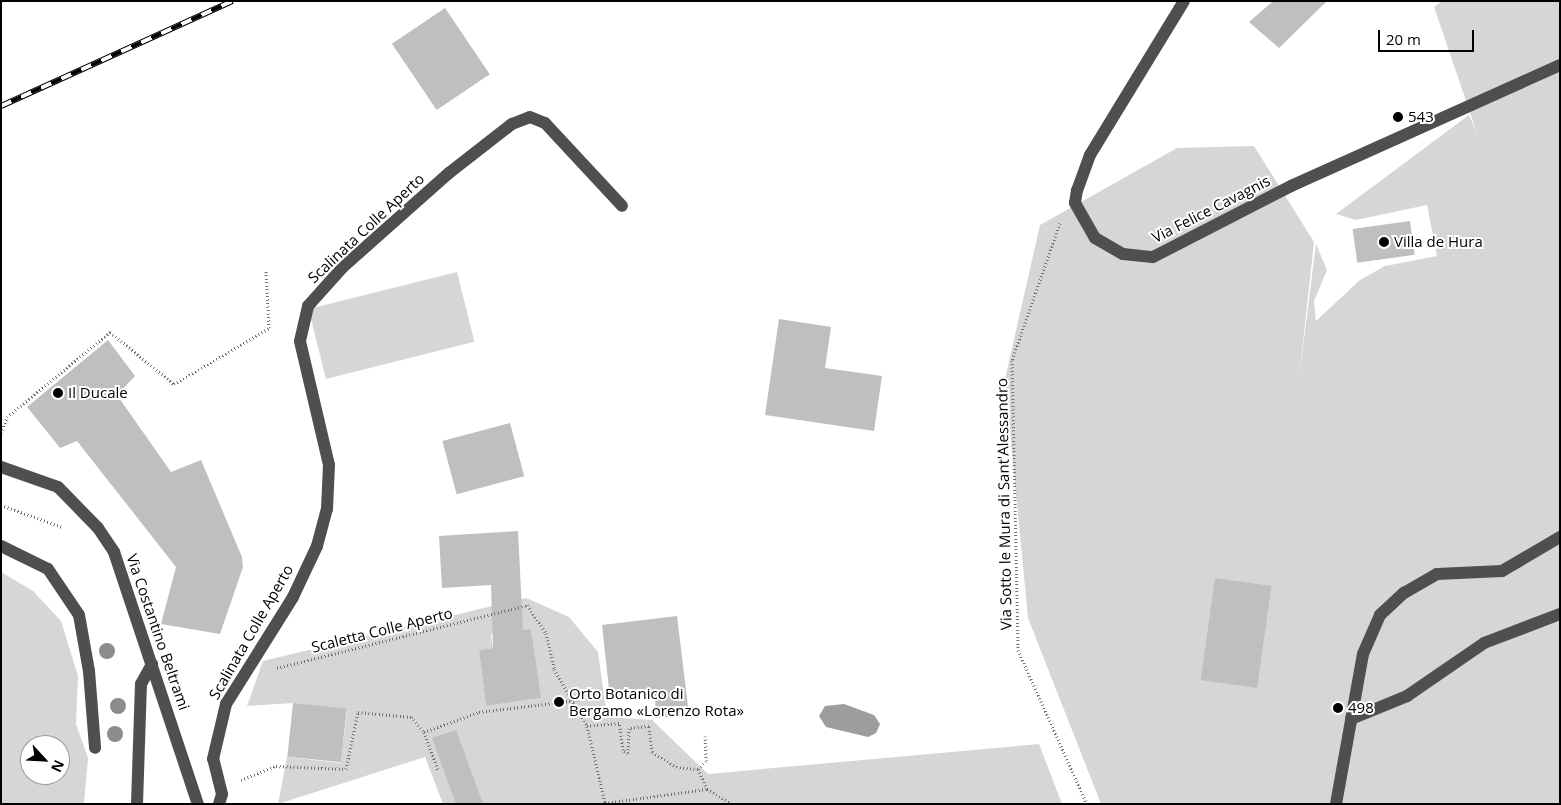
<!DOCTYPE html>
<html>
<head>
<meta charset="utf-8">
<style>
	body { margin:0 }
	#map { position:relative; width:1561px; height:805px; overflow:hidden; background:#fff; font-family:"Open Sans",sans-serif }
	div>[style] { position:absolute }
	.green>* { inset:0; background:#d6d6d6; transform-origin:0 0 }
	.water>* { inset:0; background:#9d9d9d }
	.building>* { inset:0; background:#bfbfbf; transform-origin:0 0 }
	.path>* { height:3px; margin-top:-1.5px; transform-origin:0; background:repeating-linear-gradient(90deg,#717171 0 1px,transparent 0 3.5px) }
	.minor>* { height:12px; margin:-6px; padding:0 6px; transform-origin:6px; border-radius:6px; background:#4f4f4f }
	.rail>* { height:5.5px; margin-top:-2.75px; transform-origin:0; background:repeating-linear-gradient(90deg,#fff 0 11px,#000 0 22px); box-sizing:border-box; border-block:1px solid #000 }
	.trees>* { width:16px; height:16px; margin:-8px; border-radius:50%; background:#8c8c8c }
	.dots>* { width:14px; height:14px; translate:-50% -50%; box-sizing:border-box; border:2px solid #fff; border-radius:50% }
	span { translate:-50% -50%; white-space:nowrap; text-align:center; line-height:1.15; -webkit-text-stroke:4px #fff; paint-order:stroke }
	.poi-label { font-size:15px; color:#000 }
	.left { translate:0 -50%; text-align:left }
	.street-label { font-size:15px; color:#000 }
	.frame { position:absolute; inset:0; border:2px solid #000; pointer-events:none }
	.north { position:absolute; left:20px; top:735px; width:50px; height:50px; box-sizing:border-box; background:#fff; border:1px solid #999; border-radius:50%; rotate:115deg; font-size:14px; font-weight:700; line-height:20px; text-align:center; color:#000 }
	.north::after { content:''; display:block; margin:auto; width:18px; height:22px; background:#000; clip-path:polygon(50% 0,100% 100%,50% 72%,0 100%) }
	.scale { position:absolute; left:1378px; top:30px; width:96px; height:22px; box-sizing:border-box; border:2px solid #000; border-top:0; padding-left:6px; font-size:15px; line-height:18px; white-space:nowrap; color:#000; -webkit-text-stroke:4px #fff; paint-order:stroke }
</style>
</head>
<body>
<div id="map">
	<div class="green">
		<i style="clip-path:polygon(1442px 1px,1560px 1px,1560px 804px,1101px 804px,1028px 618px,1005px 379px,1040px 225px,1177px 148px,1254px 146px,1314px 242px,1299px 379px,1316px 244px,1327px 270px,1314px 301px,1316px 321px,1360px 280px,1385px 266px,1437px 256px,1427px 205px,1356px 220px,1336px 214px,1469px 115px,1477px 133px,1434px 7px)"></i>
		<i style="left:457px;top:272px;width:72px;height:153px;rotate:76deg"></i>
		<i style="clip-path:polygon(evenodd,1px 572px,33px 591px,61px 621px,78px 676px,76px 724px,88px 758px,84px 804px,1px 804px,1px 572px,30px 745px,60px 745px,60px 775px,30px 775px,30px 745px)"></i>
		<i style="clip-path:polygon(evenodd,526px 598px,569px 617px,598px 652px,607px 717px,652px 720px,708px 774px,1039px 744px,1062px 804px,443px 804px,425px 757px,278px 804px,287px 757px,341px 763px,347px 710px,293px 703px,247px 706px,263px 661px,526px 598px,531px 629px,540px 698px,486px 706px,479px 650px,493px 648px,491px 634px,531px 629px)"></i>
	</div>
	<div class="water">
		<i style="clip-path:polygon(844px 704px,874px 715px,880px 724px,876px 733px,868px 737px,826px 727px,819px 716px,825px 706px)"></i>
	</div>
	<div class="building">
		<i style="clip-path:polygon(1273px 1px,1327px 1px,1279px 48px,1249px 22px)"></i>
		<i style="left:445px;top:8px;width:80px;height:64px;rotate:56deg"></i>
		<i style="left:1410px;top:221px;width:34px;height:58px;rotate:82deg"></i>
		<i style="clip-path:polygon(779px 319px,831px 327px,825px 368px,882px 376px,874px 431px,765px 415px)"></i>
		<i style="clip-path:polygon(108px 340px,135px 376px,117px 395px,171px 472px,201px 460px,242px 557px,243px 567px,220px 634px,161px 624px,176px 567px,77px 441px,60px 448px,27px 407px)"></i>
		<i style="left:510px;top:423px;width:55px;height:70px;rotate:75deg"></i>
		<i style="clip-path:polygon(518px 531px,523px 630px,531px 629px,541px 698px,486px 706px,479px 650px,493px 648px,491px 585px,442px 588px,439px 536px)"></i>
		<i style="left:1215px;top:578px;width:57px;height:103px;rotate:8deg"></i>
		<i style="clip-path:polygon(677px 616px,689px 715px,657px 718px,654px 692px,610px 698px,602px 625px)"></i>
		<i style="left:293px;top:703px;width:54px;height:54px;rotate:6deg"></i>
		<i style="clip-path:polygon(456px 730px,474px 779px,483px 804px,456px 804px,432px 738px)"></i>
	</div>
	<div class="path">
		<i style="left:1060px;top:223px;width:145px;rotate:109.3deg"></i>
		<i style="left:1012px;top:360px;width:290px;rotate:88.8deg"></i>
		<i style="left:1018px;top:650px;width:169px;rotate:65.9deg"></i>
		<i style="left:1px;top:433px;width:17px;rotate:-69deg"></i>
		<i style="left:7px;top:417px;width:134px;rotate:-39.5deg"></i>
		<i style="left:110px;top:332px;width:82px;rotate:39.1deg"></i>
		<i style="left:174px;top:384px;width:110px;rotate:-30.5deg"></i>
		<i style="left:269px;top:328px;width:57px;rotate:-93deg"></i>
		<i style="left:1px;top:505px;width:65px;rotate:19.8deg"></i>
		<i style="left:277px;top:668px;width:258px;rotate:-14.1deg"></i>
		<i style="left:527px;top:605px;width:34px;rotate:56deg"></i>
		<i style="left:546px;top:633px;width:37px;rotate:77deg"></i>
		<i style="left:554px;top:669px;width:66px;rotate:59.9deg"></i>
		<i style="left:587px;top:726px;width:79px;rotate:76.8deg"></i>
		<i style="left:605px;top:803px;width:103px;rotate:-7.8deg"></i>
		<i style="left:707px;top:789px;width:22px;rotate:-114deg"></i>
		<i style="left:698px;top:769px;width:21px;rotate:-175deg"></i>
		<i style="left:677px;top:767px;width:29px;rotate:-149deg"></i>
		<i style="left:652px;top:752px;width:26px;rotate:-97deg"></i>
		<i style="left:649px;top:726px;width:20px;rotate:174deg"></i>
		<i style="left:629px;top:728px;width:25px;rotate:92deg"></i>
		<i style="left:628px;top:753px;width:6px;rotate:-149deg"></i>
		<i style="left:623px;top:750px;width:27px;rotate:-98deg"></i>
		<i style="left:619px;top:723px;width:32px;rotate:175deg"></i>
		<i style="left:424px;top:732px;width:59px;rotate:-20deg"></i>
		<i style="left:479px;top:712px;width:98px;rotate:-7.1deg"></i>
		<i style="left:698px;top:769px;width:11px;rotate:-45deg"></i>
		<i style="left:706px;top:761px;width:25px;rotate:-92deg"></i>
		<i style="left:241px;top:780px;width:38px;rotate:-22deg"></i>
		<i style="left:276px;top:766px;width:70px;rotate:2.5deg"></i>
		<i style="left:346px;top:769px;width:58px;rotate:-78.1deg"></i>
		<i style="left:358px;top:712px;width:53px;rotate:5.4deg"></i>
		<i style="left:411px;top:717px;width:20px;rotate:49deg"></i>
		<i style="left:424px;top:732px;width:40px;rotate:69.8deg"></i>
		<i style="left:707px;top:789px;width:29px;rotate:31deg"></i>
	</div>
	<div class="minor">
		<i style="left:1184px;top:1px;width:180px;rotate:121.4deg"></i>
		<i style="left:1090px;top:155px;width:37px;rotate:110deg"></i>
		<i style="left:1077px;top:190px;width:13px;rotate:99deg"></i>
		<i style="left:1075px;top:203px;width:40px;rotate:60.3deg"></i>
		<i style="left:1095px;top:238px;width:32px;rotate:30deg"></i>
		<i style="left:1123px;top:254px;width:30px;rotate:6deg"></i>
		<i style="left:1153px;top:257px;width:155px;rotate:-27.2deg"></i>
		<i style="left:1291px;top:186px;width:295px;rotate:-24.2deg"></i>
		<i style="left:1px;top:467px;width:60px;rotate:19.3deg"></i>
		<i style="left:58px;top:487px;width:57px;rotate:45.7deg"></i>
		<i style="left:98px;top:528px;width:29px;rotate:56deg"></i>
		<i style="left:114px;top:552px;width:266px;rotate:71.6deg"></i>
		<i style="left:1px;top:546px;width:52px;rotate:26.1deg"></i>
		<i style="left:48px;top:569px;width:55px;rotate:56deg"></i>
		<i style="left:79px;top:615px;width:57px;rotate:79.9deg"></i>
		<i style="left:89px;top:671px;width:77px;rotate:85.5deg"></i>
		<i style="left:1351px;top:719px;width:61px;rotate:-22.3deg"></i>
		<i style="left:1407px;top:696px;width:93px;rotate:-34.5deg"></i>
		<i style="left:1484px;top:643px;width:81px;rotate:-20.9deg"></i>
		<i style="left:137px;top:804px;width:120px;rotate:-88.1deg"></i>
		<i style="left:141px;top:684px;width:23px;rotate:-61deg"></i>
		<i style="left:219px;top:804px;width:10px;rotate:-73deg"></i>
		<i style="left:222px;top:794px;width:36px;rotate:-104deg"></i>
		<i style="left:213px;top:759px;width:57px;rotate:-76.7deg"></i>
		<i style="left:226px;top:704px;width:126px;rotate:-57.9deg"></i>
		<i style="left:293px;top:597px;width:56px;rotate:-64.8deg"></i>
		<i style="left:317px;top:546px;width:38px;rotate:-75deg"></i>
		<i style="left:327px;top:509px;width:44px;rotate:-87.4deg"></i>
		<i style="left:329px;top:465px;width:127px;rotate:-103.2deg"></i>
		<i style="left:300px;top:341px;width:36px;rotate:-77deg"></i>
		<i style="left:308px;top:306px;width:52px;rotate:-48.1deg"></i>
		<i style="left:343px;top:267px;width:142px;rotate:-41.6deg"></i>
		<i style="left:449px;top:173px;width:80px;rotate:-37.9deg"></i>
		<i style="left:512px;top:124px;width:19px;rotate:-21deg"></i>
		<i style="left:530px;top:117px;width:16px;rotate:22deg"></i>
		<i style="left:545px;top:123px;width:113px;rotate:47.1deg"></i>
		<i style="left:1336px;top:804px;width:152px;rotate:-79.8deg"></i>
		<i style="left:1363px;top:654px;width:43px;rotate:-66.4deg"></i>
		<i style="left:1380px;top:615px;width:33px;rotate:-43deg"></i>
		<i style="left:1404px;top:593px;width:38px;rotate:-30deg"></i>
		<i style="left:1437px;top:574px;width:65px;rotate:-2.6deg"></i>
		<i style="left:1502px;top:571px;width:67px;rotate:-30.4deg"></i>
	</div>
	<div class="rail">
		<i style="left:1px;top:106px;width:254px;rotate:-24.4deg"></i>
	</div>
	<div class="trees">
		<i style="left:107px;top:651px"></i>
		<i style="left:118px;top:706px"></i>
		<i style="left:115px;top:734px"></i>
	</div>
	<div class="dots">
		<i style="left:1398px;top:117px;background:#000"></i>
		<i style="left:1384px;top:242px;background:#000"></i>
		<i style="left:58px;top:393px;background:#000"></i>
		<i style="left:559px;top:702px;background:#000"></i>
		<i style="left:1338px;top:708px;background:#000"></i>
	</div>
	<div class="poi-label">
		<span class="left" style="left:1408px;top:117px">543</span>
		<span class="left" style="left:1394px;top:242px">Villa de Hura</span>
		<span class="left" style="left:68px;top:393px">Il Ducale</span>
		<span class="left" style="left:569px;top:702px">Orto Botanico di<br>Bergamo «Lorenzo Rota»</span>
		<span class="left" style="left:1348px;top:708px">498</span>
	</div>
	<div class="street-label">
		<span style="left:1211px;top:209px;rotate:-27deg">Via Felice Cavagnis</span>
		<span style="left:366px;top:228px;rotate:-43deg">Scalinata Colle Aperto</span>
		<span style="left:1004px;top:504px;rotate:-91deg">Via Sotto le Mura di Sant'Alessandro</span>
		<span style="left:382px;top:630px;rotate:-14deg">Scaletta Colle Aperto</span>
		<span style="left:158px;top:632px;rotate:71deg">Via Costantino Beltrami</span>
		<span style="left:251px;top:632px;rotate:-60deg">Scalinata Colle Aperto</span>
	</div>
	<div class="frame"></div>
	<div class="north">N</div>
	<div class="scale">20 m</div>
</div>
</body>
</html>
